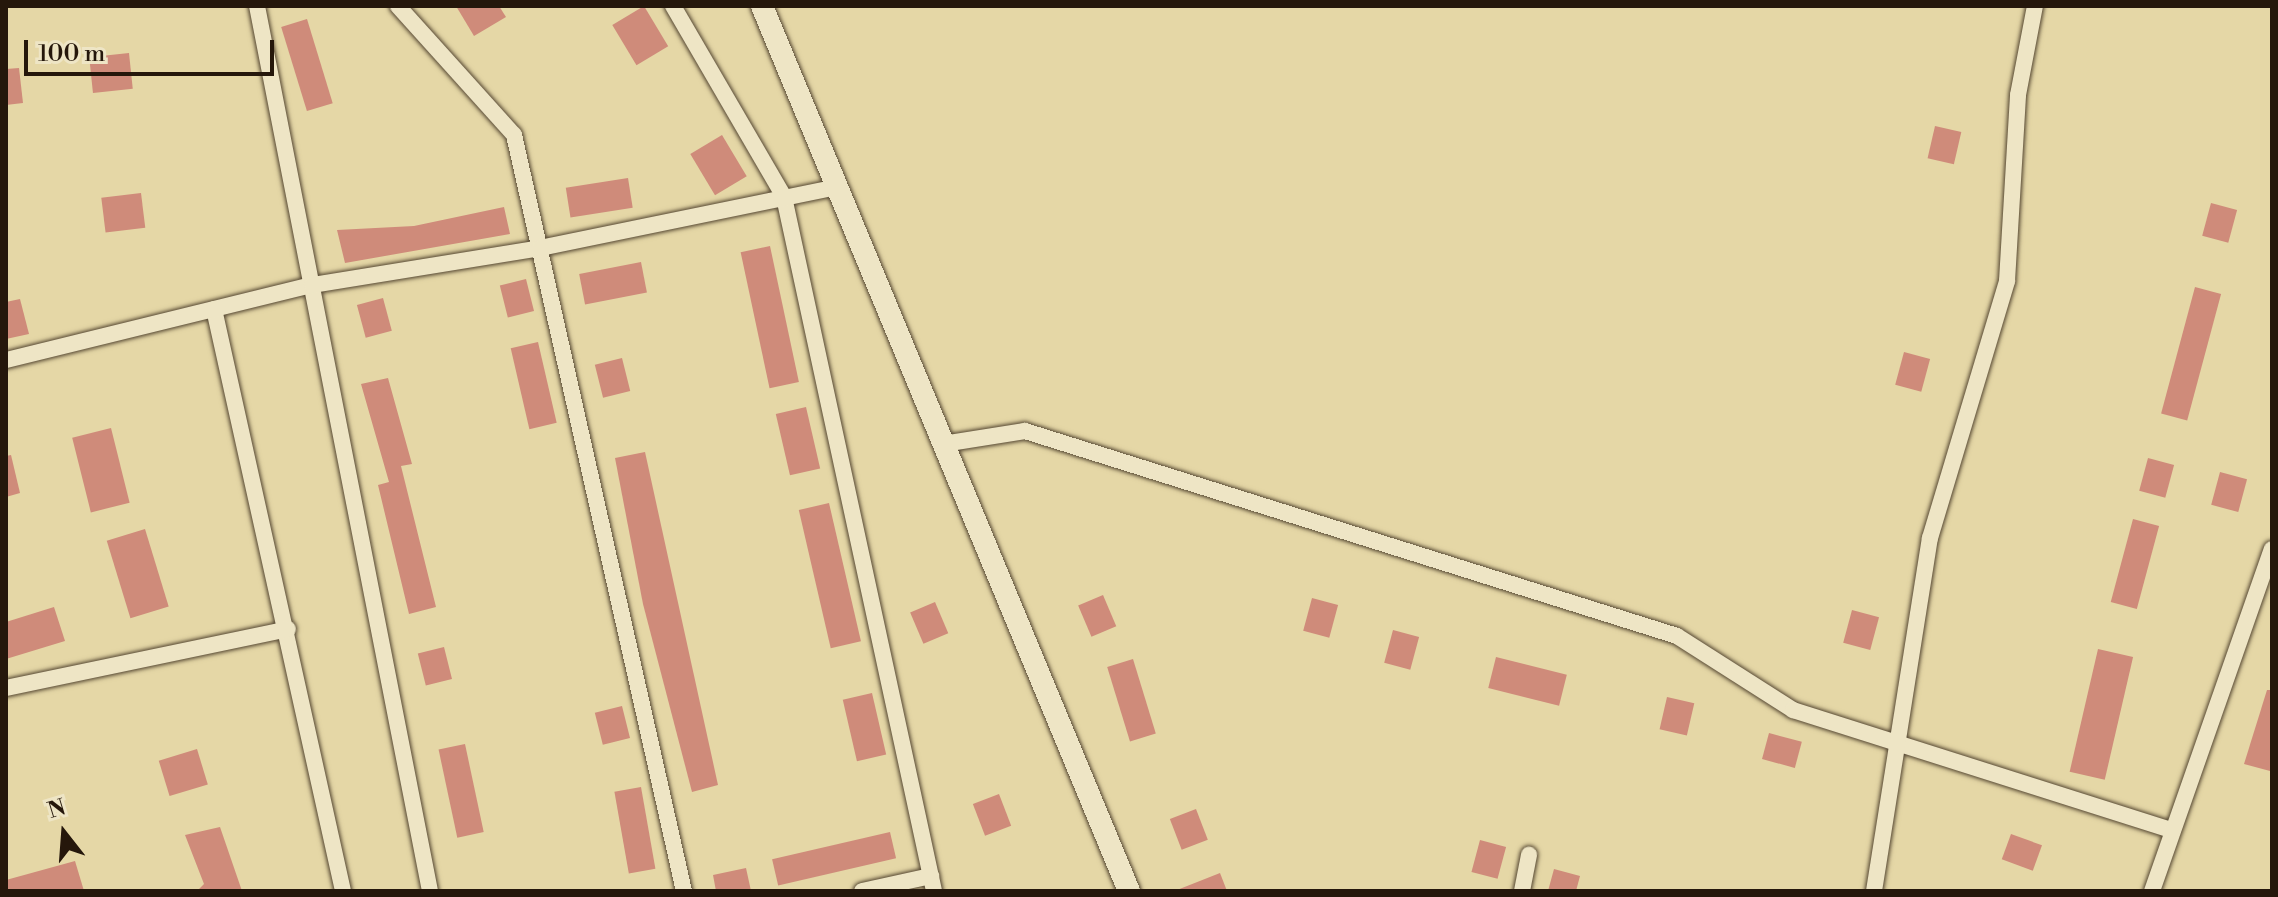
<!DOCTYPE html>
<html>
<head>
<meta charset="utf-8">
<style>
	body { margin:0 }
	#map { position:relative; width:2278px; height:897px; overflow:hidden; background:#e5d7a6; font-family:"Libre Bodoni",serif }
	div>[style] { position:absolute }
	.building>* { inset:0; background:#cf8b7a; transform-origin:0 0 }
	.roads { filter:drop-shadow(0 0 2px #554732) drop-shadow(0 0 2px #554732) }
	.minor>* { height:16px; margin:-8px; padding:0 8px; transform-origin:8px; border-radius:8px; background:#eee5c5 }
	.secondary>* { height:22px; margin:-11px; padding:0 11px; transform-origin:11px; border-radius:11px; background:#eee5c5 }
	span { translate:-50% -50%; white-space:nowrap; text-align:center; line-height:1.15; -webkit-text-stroke:6px #eee5c5; paint-order:stroke }
	.frame { position:absolute; inset:0; border:8px solid #25170b; pointer-events:none }
	.north { position:absolute; left:24px; top:793px; width:80px; height:80px; -webkit-text-stroke:6px #eee5c5; paint-order:stroke; rotate:343deg; font-size:22px; font-weight:700; line-height:32px; text-align:center; color:#25170b }
	.north::after { content:''; display:block; margin:auto; width:28px; height:36px; background:#25170b; clip-path:polygon(50% 0,100% 100%,50% 72%,0 100%) }
	.scale { position:absolute; left:24px; top:40px; width:250px; height:36px; box-sizing:border-box; border:4px solid #25170b; border-top:0; padding-left:10px; font-size:24px; line-height:28px; white-space:nowrap; color:#25170b; -webkit-text-stroke:6px #eee5c5; paint-order:stroke }
</style>
</head>
<body>
<div id="map">
	<div class="building">
		<i style="clip-path:polygon(456px 6px,499px 6px,506px 17px,474px 36px)"></i>
		<i style="left:644px;top:6px;width:47px;height:37px;rotate:59deg"></i>
		<i style="left:307px;top:19px;width:88px;height:27px;rotate:73deg"></i>
		<i style="left:129px;top:53px;width:36px;height:40px;rotate:84deg"></i>
		<i style="clip-path:polygon(19px 68px,23px 103px,6px 105px,6px 69px)"></i>
		<i style="left:1935px;top:126px;width:27px;height:33px;rotate:13deg"></i>
		<i style="left:722px;top:135px;width:48px;height:37px;rotate:59deg"></i>
		<i style="left:628px;top:178px;width:30px;height:63px;rotate:81deg"></i>
		<i style="left:141px;top:193px;width:35px;height:40px;rotate:83deg"></i>
		<i style="left:2211px;top:203px;width:27px;height:34px;rotate:15deg"></i>
		<i style="clip-path:polygon(504px 207px,510px 234px,345px 263px,337px 230px,414px 226px)"></i>
		<i style="left:770px;top:246px;width:139px;height:30px;rotate:78deg"></i>
		<i style="left:641px;top:262px;width:31px;height:63px;rotate:79deg"></i>
		<i style="left:526px;top:279px;width:33px;height:27px;rotate:76deg"></i>
		<i style="left:2195px;top:287px;width:27px;height:131px;rotate:15deg"></i>
		<i style="left:383px;top:298px;width:34px;height:27px;rotate:75deg"></i>
		<i style="clip-path:polygon(20px 299px,29px 334px,6px 339px,6px 302px)"></i>
		<i style="left:538px;top:342px;width:83px;height:28px;rotate:77deg"></i>
		<i style="left:1904px;top:352px;width:27px;height:34px;rotate:15deg"></i>
		<i style="left:622px;top:358px;width:34px;height:28px;rotate:76deg"></i>
		<i style="clip-path:polygon(388px 378px,412px 464px,401px 466px,436px 607px,409px 614px,378px 485px,389px 482px,361px 384px)"></i>
		<i style="left:806px;top:407px;width:63px;height:31px;rotate:77deg"></i>
		<i style="left:111px;top:428px;width:77px;height:40px;rotate:76deg"></i>
		<i style="clip-path:polygon(645px 452px,718px 785px,692px 792px,643px 604px,615px 458px)"></i>
		<i style="clip-path:polygon(11px 455px,20px 493px,6px 497px,6px 456px)"></i>
		<i style="left:2148px;top:458px;width:27px;height:34px;rotate:15deg"></i>
		<i style="left:2220px;top:472px;width:28px;height:34px;rotate:15deg"></i>
		<i style="left:829px;top:503px;width:142px;height:31px;rotate:77deg"></i>
		<i style="left:2133px;top:519px;width:27px;height:86px;rotate:15deg"></i>
		<i style="left:145px;top:529px;width:81px;height:40px;rotate:73deg"></i>
		<i style="left:1103px;top:595px;width:34px;height:27px;rotate:67deg"></i>
		<i style="left:1312px;top:598px;width:27px;height:34px;rotate:15deg"></i>
		<i style="left:935px;top:602px;width:34px;height:27px;rotate:67deg"></i>
		<i style="clip-path:polygon(54px 607px,65px 641px,6px 659px,6px 622px)"></i>
		<i style="left:1852px;top:610px;width:28px;height:34px;rotate:15deg"></i>
		<i style="left:1393px;top:630px;width:27px;height:34px;rotate:15deg"></i>
		<i style="left:444px;top:647px;width:33px;height:27px;rotate:76deg"></i>
		<i style="left:2098px;top:649px;width:36px;height:126px;rotate:13deg"></i>
		<i style="left:1496px;top:657px;width:73px;height:32px;rotate:14deg"></i>
		<i style="left:1133px;top:659px;width:78px;height:27px;rotate:73deg"></i>
		<i style="clip-path:polygon(2267px 690px,2272px 690px,2270px 771px,2244px 764px)"></i>
		<i style="left:872px;top:693px;width:63px;height:30px;rotate:77deg"></i>
		<i style="left:1667px;top:697px;width:28px;height:33px;rotate:13deg"></i>
		<i style="left:622px;top:706px;width:33px;height:28px;rotate:76deg"></i>
		<i style="left:1769px;top:733px;width:34px;height:27px;rotate:15deg"></i>
		<i style="left:465px;top:744px;width:90px;height:27px;rotate:78deg"></i>
		<i style="left:197px;top:749px;width:37px;height:40px;rotate:73deg"></i>
		<i style="left:641px;top:787px;width:83px;height:27px;rotate:80deg"></i>
		<i style="left:999px;top:794px;width:34px;height:28px;rotate:69deg"></i>
		<i style="left:1196px;top:809px;width:33px;height:28px;rotate:69deg"></i>
		<i style="clip-path:polygon(220px 827px,242px 891px,197px 891px,204px 884px,185px 835px)"></i>
		<i style="left:890px;top:832px;width:27px;height:121px;rotate:77deg"></i>
		<i style="left:2011px;top:834px;width:33px;height:27px;rotate:20deg"></i>
		<i style="left:1480px;top:840px;width:27px;height:33px;rotate:15deg"></i>
		<i style="clip-path:polygon(75px 861px,84px 891px,6px 891px,6px 880px)"></i>
		<i style="clip-path:polygon(746px 868px,751px 891px,716px 891px,713px 875px)"></i>
		<i style="clip-path:polygon(1554px 869px,1580px 876px,1576px 891px,1548px 891px)"></i>
		<i style="clip-path:polygon(1220px 873px,1227px 891px,1177px 891px,1177px 890px)"></i>
	</div>
	<div class="roads">
		<div class="minor">
			<i style="left:257px;top:6px;width:902px;rotate:78.94deg"></i>
			<i style="left:398px;top:6px;width:173px;rotate:48deg"></i>
			<i style="left:514px;top:135px;width:775px;rotate:77.33deg"></i>
			<i style="left:673px;top:6px;width:221px;rotate:59.8deg"></i>
			<i style="left:784px;top:197px;width:710px;rotate:77.8deg"></i>
			<i style="left:214px;top:309px;width:596px;rotate:77.5deg"></i>
			<i style="left:6px;top:360px;width:315px;rotate:-13.8deg"></i>
			<i style="left:312px;top:285px;width:231px;rotate:-9.2deg"></i>
			<i style="left:540px;top:248px;width:303px;rotate:-11.6deg"></i>
			<i style="left:943px;top:444px;width:83px;rotate:-9deg"></i>
			<i style="left:1025px;top:431px;width:683px;rotate:17.45deg"></i>
			<i style="left:1677px;top:636px;width:138px;rotate:32.5deg"></i>
			<i style="left:1793px;top:710px;width:394px;rotate:17.6deg"></i>
			<i style="left:6px;top:688px;width:288px;rotate:-11.8deg"></i>
			<i style="left:862px;top:891px;width:71px;rotate:-12.3deg"></i>
			<i style="left:1522px;top:891px;width:37px;rotate:-79deg"></i>
			<i style="left:1874px;top:891px;width:357px;rotate:-81deg"></i>
			<i style="left:1930px;top:538px;width:268px;rotate:-73.3deg"></i>
			<i style="left:2007px;top:281px;width:186px;rotate:-86.6deg"></i>
			<i style="left:2018px;top:95px;width:91px;rotate:-79.2deg"></i>
			<i style="left:2152px;top:891px;width:362px;rotate:-70.7deg"></i>
		</div>
		<div class="secondary">
			<i style="left:762px;top:6px;width:958px;rotate:67.48deg"></i>
		</div>
	</div>
	<div class="frame"></div>
	<div class="north">N</div>
	<div class="scale">100 m</div>
</div>
</body>
</html>
